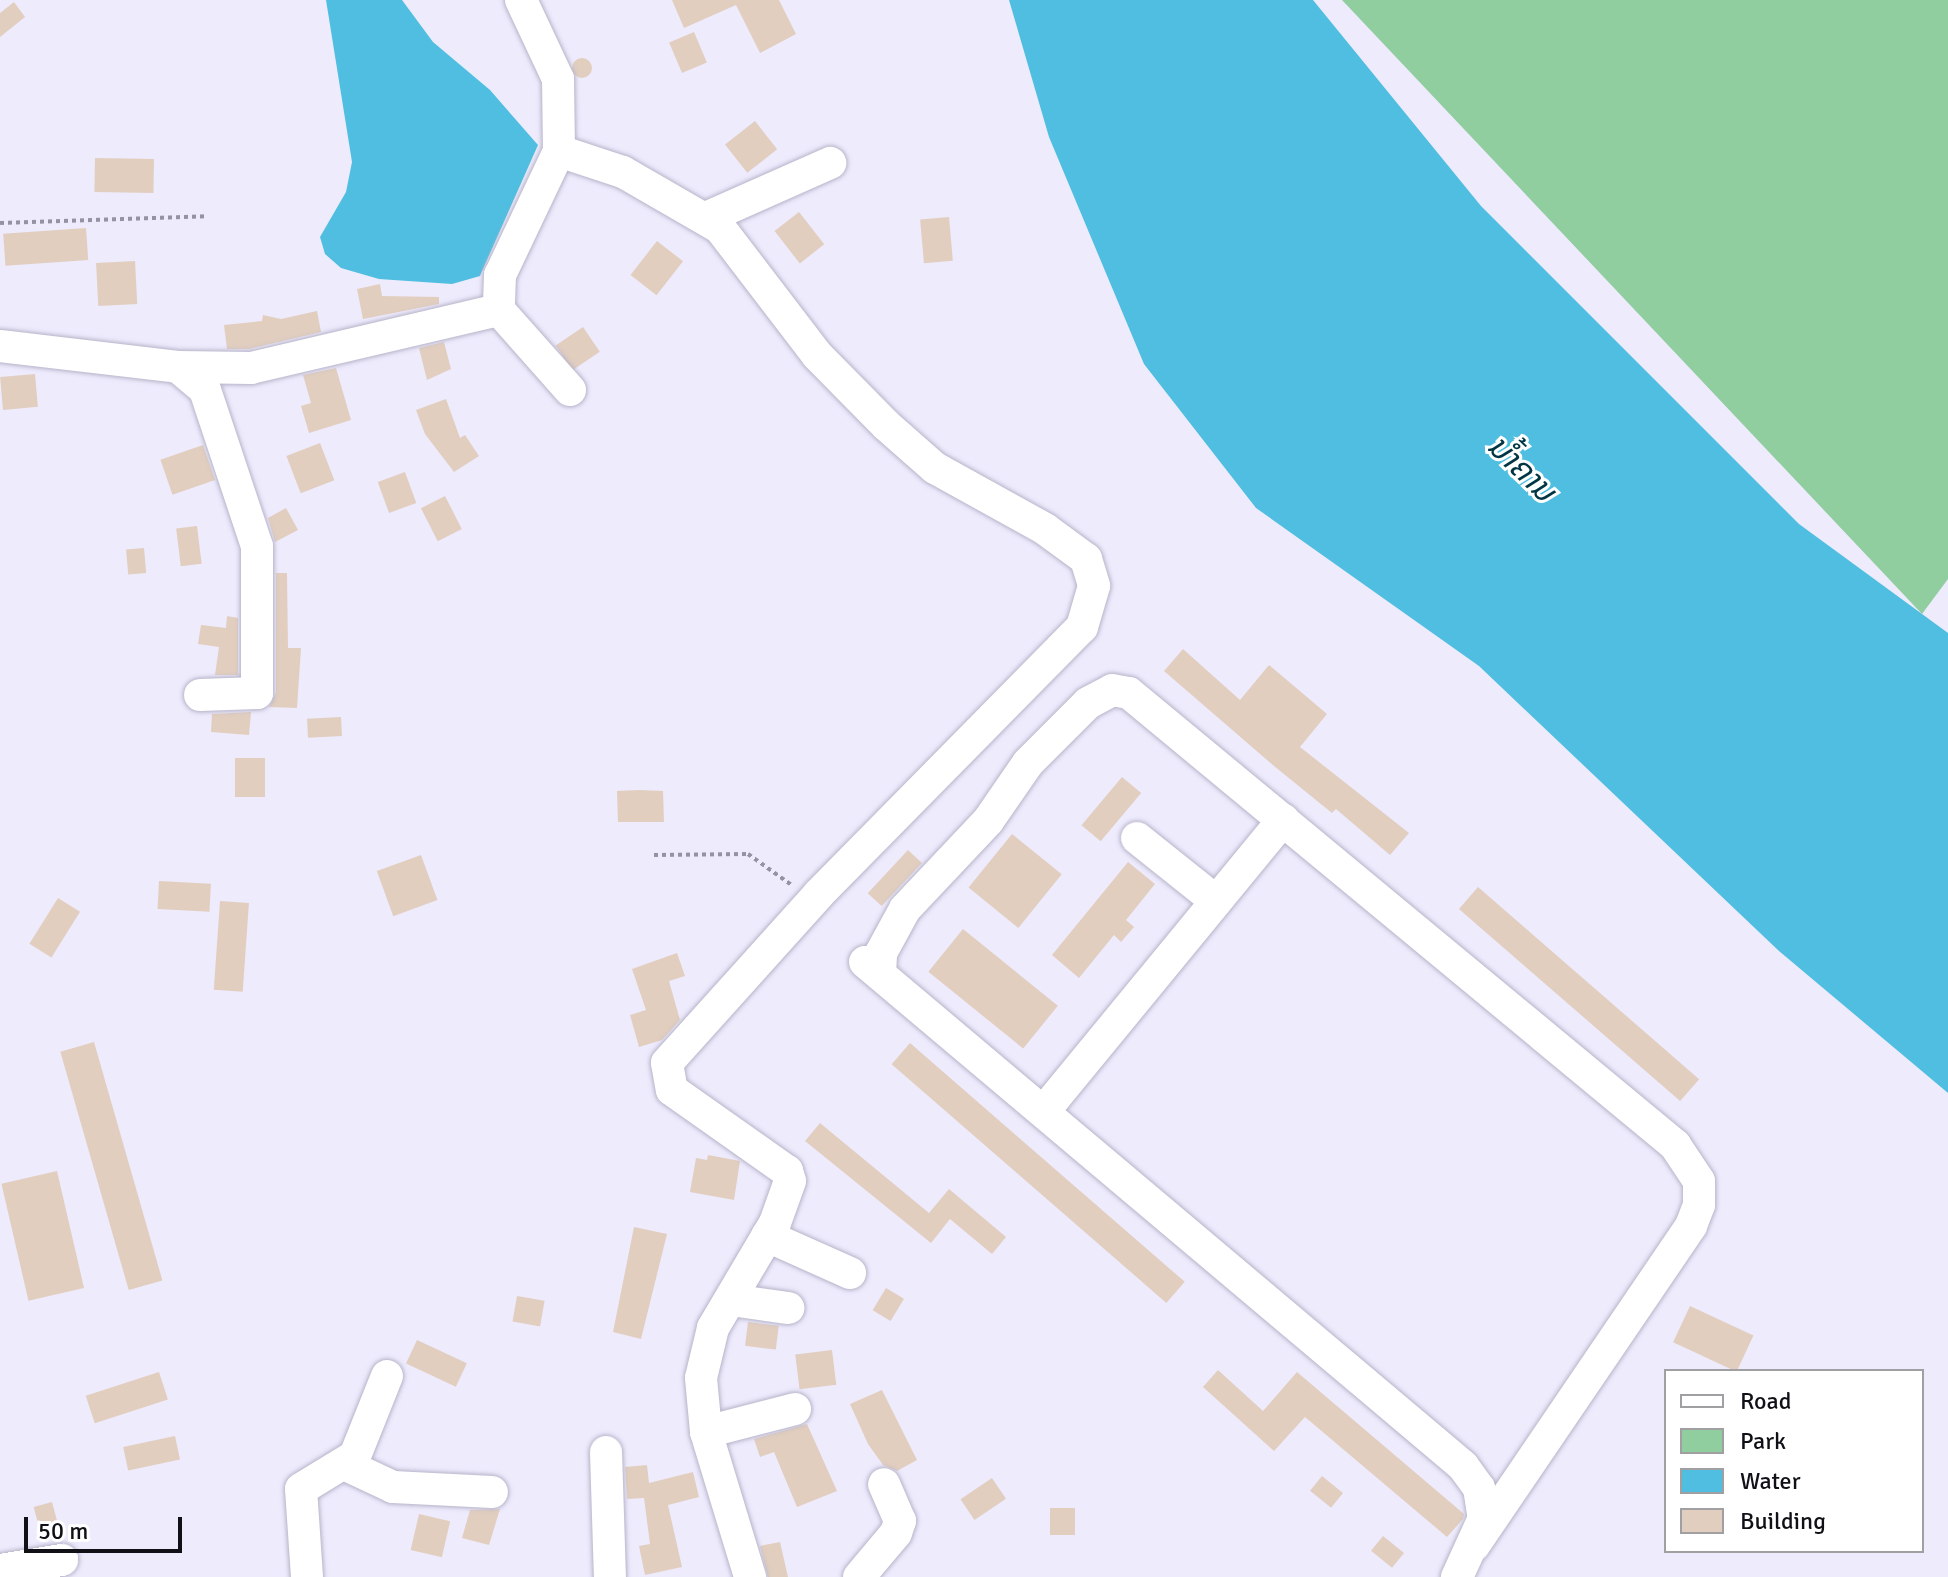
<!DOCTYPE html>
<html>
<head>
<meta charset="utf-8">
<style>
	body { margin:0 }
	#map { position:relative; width:1948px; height:1577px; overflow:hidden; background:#eeebfd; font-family:Signika,"Noto Sans Lao",sans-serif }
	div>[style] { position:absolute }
	.green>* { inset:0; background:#90cd9f }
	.water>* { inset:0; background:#4fbee0 }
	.building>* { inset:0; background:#e1cebf; transform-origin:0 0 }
	.round { border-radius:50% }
	.path>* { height:4px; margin-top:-2px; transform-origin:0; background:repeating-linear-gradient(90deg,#9593a1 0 4px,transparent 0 8px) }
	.roads { filter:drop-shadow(0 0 2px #b7b4c9) drop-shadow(0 0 2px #b7b4c9) }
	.minor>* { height:32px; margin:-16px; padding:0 16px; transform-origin:16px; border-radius:16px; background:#fff }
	span { translate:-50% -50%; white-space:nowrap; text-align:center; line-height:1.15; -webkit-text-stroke:6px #fff; paint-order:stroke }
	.water-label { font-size:32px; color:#003543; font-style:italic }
	.legend { position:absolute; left:1664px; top:1369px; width:260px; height:184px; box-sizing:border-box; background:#fff; border:2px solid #a09fa2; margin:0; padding:10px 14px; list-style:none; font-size:24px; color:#111017 }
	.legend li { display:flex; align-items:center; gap:16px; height:40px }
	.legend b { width:40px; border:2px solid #a09fa2 }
	.scale { position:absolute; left:24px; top:1517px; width:158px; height:36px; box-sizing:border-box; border:4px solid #111017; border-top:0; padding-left:10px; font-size:24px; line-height:28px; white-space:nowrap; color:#111017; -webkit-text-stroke:6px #fff; paint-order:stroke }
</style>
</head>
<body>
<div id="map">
	<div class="green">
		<i style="clip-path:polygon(1342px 0,1948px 0,1948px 579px,1922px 614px)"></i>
	</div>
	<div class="water">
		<i style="clip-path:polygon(326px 0,402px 0,433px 42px,490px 90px,538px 145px,480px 276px,452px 284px,379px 279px,341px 268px,325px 254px,320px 237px,346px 192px,352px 162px)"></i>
		<i style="clip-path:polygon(1009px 0,1313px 0,1481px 206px,1799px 524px,1948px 633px,1948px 1093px,1779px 951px,1479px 666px,1256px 508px,1144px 364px,1049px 137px)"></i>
	</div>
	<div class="building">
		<i style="clip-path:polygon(672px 0,779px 0,796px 34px,760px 53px,736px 5px,684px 28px)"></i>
		<i style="clip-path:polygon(14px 2px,25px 17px,0 37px,0 13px)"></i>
		<i style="left:694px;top:32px;width:33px;height:27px;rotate:67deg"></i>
		<i class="round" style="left:572px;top:58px;width:20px;height:20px"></i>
		<i style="left:755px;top:121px;width:36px;height:38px;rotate:52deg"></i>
		<i style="left:95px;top:158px;width:59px;height:34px;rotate:1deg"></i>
		<i style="left:799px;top:212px;width:41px;height:31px;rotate:52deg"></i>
		<i style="left:949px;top:217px;width:44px;height:29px;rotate:85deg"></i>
		<i style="left:86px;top:228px;width:32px;height:83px;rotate:86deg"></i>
		<i style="left:657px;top:241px;width:33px;height:43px;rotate:38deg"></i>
		<i style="left:135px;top:261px;width:43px;height:39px;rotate:87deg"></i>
		<i style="clip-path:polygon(380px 284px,382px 296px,439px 297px,439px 304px,363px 319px,357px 289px)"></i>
		<i style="clip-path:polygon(317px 311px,321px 332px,249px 349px,227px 349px,224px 325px,262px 321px,263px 315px,281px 319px)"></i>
		<i style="left:583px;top:327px;width:30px;height:33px;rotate:56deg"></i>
		<i style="clip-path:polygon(444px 342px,451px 369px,427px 380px,419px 348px)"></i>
		<i style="clip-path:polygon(336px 368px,351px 420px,309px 433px,301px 406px,311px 403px,303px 375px)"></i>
		<i style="left:35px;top:374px;width:33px;height:35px;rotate:85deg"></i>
		<i style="clip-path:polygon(446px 399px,460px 438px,465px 435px,479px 456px,454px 472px,425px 434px,416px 410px)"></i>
		<i style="left:320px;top:443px;width:40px;height:36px;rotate:69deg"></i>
		<i style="left:203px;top:445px;width:37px;height:45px;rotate:71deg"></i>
		<i style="left:405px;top:472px;width:33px;height:29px;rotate:70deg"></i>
		<i style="left:445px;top:496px;width:37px;height:27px;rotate:63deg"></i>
		<i style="clip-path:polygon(286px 508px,298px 530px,275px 542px,268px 518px)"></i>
		<i style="left:197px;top:526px;width:38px;height:21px;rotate:83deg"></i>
		<i style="left:144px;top:548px;width:25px;height:18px;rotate:85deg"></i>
		<i style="clip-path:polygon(276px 573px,287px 573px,288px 648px,301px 648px,297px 708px,269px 707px,276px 693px)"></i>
		<i style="clip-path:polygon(227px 616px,238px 618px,238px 675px,215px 675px,219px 647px,198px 644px,201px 625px,226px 628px)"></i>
		<i style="clip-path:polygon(1183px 649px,1240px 700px,1269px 665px,1327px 714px,1300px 747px,1409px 833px,1390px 855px,1336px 809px,1332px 813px,1274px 766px,1164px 671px)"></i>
		<i style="clip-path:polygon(251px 712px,249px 735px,211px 732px,212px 714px)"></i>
		<i style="left:341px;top:717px;width:19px;height:34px;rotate:87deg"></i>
		<i style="left:235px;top:758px;width:30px;height:39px"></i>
		<i style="left:1122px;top:777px;width:25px;height:63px;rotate:40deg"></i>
		<i style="clip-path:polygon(639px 790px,663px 791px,664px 822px,618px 822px,617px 791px)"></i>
		<i style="left:1012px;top:834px;width:64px;height:69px;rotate:39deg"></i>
		<i style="left:908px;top:850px;width:19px;height:59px;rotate:43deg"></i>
		<i style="left:421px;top:855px;width:48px;height:47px;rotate:70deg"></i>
		<i style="clip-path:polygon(1128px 862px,1155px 884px,1126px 920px,1134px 927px,1121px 942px,1114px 935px,1079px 978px,1052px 955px)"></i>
		<i style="left:159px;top:881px;width:52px;height:28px;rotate:3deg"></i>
		<i style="left:1478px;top:887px;width:293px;height:29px;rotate:41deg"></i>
		<i style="left:58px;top:898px;width:26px;height:54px;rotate:32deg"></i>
		<i style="left:220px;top:901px;width:29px;height:89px;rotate:4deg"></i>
		<i style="left:963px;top:929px;width:122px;height:55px;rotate:39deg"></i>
		<i style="clip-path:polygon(677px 953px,685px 976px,669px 981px,680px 1020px,662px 1040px,639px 1047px,630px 1015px,646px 1010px,632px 969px)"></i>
		<i style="left:94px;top:1042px;width:248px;height:35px;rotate:74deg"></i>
		<i style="left:910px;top:1043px;width:364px;height:28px;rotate:41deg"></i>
		<i style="clip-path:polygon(820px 1123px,929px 1213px,949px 1189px,1006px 1237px,992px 1254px,950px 1219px,931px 1243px,805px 1141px)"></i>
		<i style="clip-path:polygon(708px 1155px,740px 1161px,734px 1200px,690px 1192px,696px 1158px,707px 1160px)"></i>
		<i style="left:57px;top:1171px;width:120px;height:57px;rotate:77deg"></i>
		<i style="clip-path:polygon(634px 1227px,667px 1234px,641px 1339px,613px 1332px)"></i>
		<i style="left:886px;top:1288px;width:21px;height:26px;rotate:31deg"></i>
		<i style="left:517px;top:1296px;width:28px;height:26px;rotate:10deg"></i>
		<i style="left:1690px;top:1306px;width:70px;height:40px;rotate:25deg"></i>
		<i style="left:748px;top:1322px;width:31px;height:24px;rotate:7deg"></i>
		<i style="left:417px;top:1340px;width:55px;height:26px;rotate:25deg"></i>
		<i style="left:832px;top:1350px;width:35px;height:37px;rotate:83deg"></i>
		<i style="clip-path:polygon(1218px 1370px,1263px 1411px,1297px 1372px,1464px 1514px,1463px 1519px,1447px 1537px,1305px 1417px,1274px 1451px,1203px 1387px)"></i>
		<i style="left:159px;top:1372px;width:29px;height:77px;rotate:72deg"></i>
		<i style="clip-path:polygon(882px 1390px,917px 1460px,897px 1471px,883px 1465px,868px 1444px,850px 1404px)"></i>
		<i style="clip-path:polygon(807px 1424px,837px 1491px,797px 1507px,774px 1452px,760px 1457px,754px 1439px)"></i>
		<i style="left:175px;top:1436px;width:24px;height:53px;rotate:78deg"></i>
		<i style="clip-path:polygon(647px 1465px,649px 1483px,693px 1472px,699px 1497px,668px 1505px,682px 1567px,645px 1575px,639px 1546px,650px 1544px,644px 1498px,627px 1499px,625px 1467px)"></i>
		<i style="left:1322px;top:1476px;width:27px;height:19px;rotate:39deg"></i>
		<i style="left:992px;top:1478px;width:25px;height:38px;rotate:56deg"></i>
		<i style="left:52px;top:1502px;width:28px;height:19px;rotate:75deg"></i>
		<i style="left:1050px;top:1508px;width:25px;height:27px"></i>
		<i style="clip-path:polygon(500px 1509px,489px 1545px,462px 1538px,470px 1510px)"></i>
		<i style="left:419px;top:1514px;width:32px;height:37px;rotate:13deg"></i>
		<i style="left:1383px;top:1536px;width:27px;height:19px;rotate:39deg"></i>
		<i style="clip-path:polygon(780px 1542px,788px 1577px,768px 1577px,760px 1546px)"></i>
	</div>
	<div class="path">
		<i style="left:0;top:223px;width:207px;rotate:-1.9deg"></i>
		<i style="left:654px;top:855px;width:94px;rotate:-0.6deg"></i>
		<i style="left:748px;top:854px;width:55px;rotate:35.4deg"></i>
	</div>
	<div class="roads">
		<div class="minor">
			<i style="left:521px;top:0;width:87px;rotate:64.9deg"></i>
			<i style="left:558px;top:79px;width:72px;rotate:89.2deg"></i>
			<i style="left:559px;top:151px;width:137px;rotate:115.4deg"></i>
			<i style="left:500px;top:275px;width:35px;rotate:92deg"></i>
			<i style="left:499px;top:310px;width:107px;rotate:48.4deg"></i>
			<i style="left:559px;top:151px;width:67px;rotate:18.2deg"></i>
			<i style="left:623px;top:172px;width:112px;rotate:30deg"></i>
			<i style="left:720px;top:228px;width:160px;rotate:52.6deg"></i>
			<i style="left:817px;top:355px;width:98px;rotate:45.4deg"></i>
			<i style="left:886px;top:425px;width:65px;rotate:41.3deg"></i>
			<i style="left:935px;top:468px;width:126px;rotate:29deg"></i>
			<i style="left:1045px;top:529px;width:51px;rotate:36.2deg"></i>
			<i style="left:1086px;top:559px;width:28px;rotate:73deg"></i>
			<i style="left:1094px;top:586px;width:43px;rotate:106.3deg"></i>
			<i style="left:1082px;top:627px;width:375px;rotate:134.6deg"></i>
			<i style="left:819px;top:894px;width:227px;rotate:132deg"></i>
			<i style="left:667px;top:1063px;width:27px;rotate:80deg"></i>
			<i style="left:672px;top:1090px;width:141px;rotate:35.2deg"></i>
			<i style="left:787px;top:1171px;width:10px;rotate:73deg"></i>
			<i style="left:790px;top:1181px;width:45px;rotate:109.7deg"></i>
			<i style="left:775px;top:1223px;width:122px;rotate:120.6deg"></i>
			<i style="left:713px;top:1328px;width:51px;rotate:103.5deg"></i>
			<i style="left:701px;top:1378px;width:54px;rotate:84.7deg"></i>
			<i style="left:706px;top:1432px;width:152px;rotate:73.1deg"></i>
			<i style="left:706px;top:218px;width:136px;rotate:-23.9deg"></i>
			<i style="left:0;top:346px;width:179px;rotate:6.7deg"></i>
			<i style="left:178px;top:367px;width:73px;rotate:0.8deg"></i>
			<i style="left:251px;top:368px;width:255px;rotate:-13.2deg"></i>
			<i style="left:178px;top:367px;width:35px;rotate:40deg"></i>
			<i style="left:205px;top:390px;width:164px;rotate:71.6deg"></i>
			<i style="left:257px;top:546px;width:147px;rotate:90deg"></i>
			<i style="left:257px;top:693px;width:57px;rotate:178deg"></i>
			<i style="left:1137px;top:838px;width:101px;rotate:38.6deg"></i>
			<i style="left:865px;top:962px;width:782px;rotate:40.12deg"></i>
			<i style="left:1463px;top:1466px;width:27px;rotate:54deg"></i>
			<i style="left:1479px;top:1488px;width:30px;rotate:81deg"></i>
			<i style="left:1484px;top:1518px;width:65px;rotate:114.6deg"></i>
			<i style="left:880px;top:974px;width:21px;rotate:-87deg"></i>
			<i style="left:881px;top:953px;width:50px;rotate:-61.4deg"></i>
			<i style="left:905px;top:909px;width:121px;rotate:-46.7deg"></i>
			<i style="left:988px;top:821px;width:70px;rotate:-55.4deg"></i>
			<i style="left:1028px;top:763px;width:85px;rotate:-45deg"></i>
			<i style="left:1088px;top:703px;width:27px;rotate:-28deg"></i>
			<i style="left:1112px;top:690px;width:17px;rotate:10deg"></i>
			<i style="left:1129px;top:693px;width:709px;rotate:39.62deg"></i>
			<i style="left:1675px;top:1145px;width:43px;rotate:56.3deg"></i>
			<i style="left:1699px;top:1181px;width:24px;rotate:90deg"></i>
			<i style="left:1699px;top:1205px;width:22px;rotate:111deg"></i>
			<i style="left:1691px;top:1226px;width:386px;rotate:124.2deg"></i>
			<i style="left:1044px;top:1111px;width:377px;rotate:-50.6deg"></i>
			<i style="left:767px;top:1236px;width:91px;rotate:24deg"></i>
			<i style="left:731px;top:1300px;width:58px;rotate:8deg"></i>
			<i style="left:706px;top:1432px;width:92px;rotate:-14.5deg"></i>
			<i style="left:606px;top:1452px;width:125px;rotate:88.2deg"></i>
			<i style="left:344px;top:1464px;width:54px;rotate:25.1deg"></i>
			<i style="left:393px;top:1487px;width:99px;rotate:2.9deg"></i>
			<i style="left:0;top:1570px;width:63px;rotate:-9.2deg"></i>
			<i style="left:307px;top:1577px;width:88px;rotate:-93.9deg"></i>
			<i style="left:301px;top:1489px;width:63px;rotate:-31.4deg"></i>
			<i style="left:355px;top:1456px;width:86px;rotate:-68.2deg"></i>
			<i style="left:859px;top:1577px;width:57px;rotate:-49.9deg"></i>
			<i style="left:896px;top:1533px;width:13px;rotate:-72deg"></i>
			<i style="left:900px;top:1521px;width:40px;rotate:-113.4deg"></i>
		</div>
	</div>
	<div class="water-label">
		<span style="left:1521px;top:469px;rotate:44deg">ນ້ຳຄານ</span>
	</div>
	<ul class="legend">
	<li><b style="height:10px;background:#fff"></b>Road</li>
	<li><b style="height:22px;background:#90cd9f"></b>Park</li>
	<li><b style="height:22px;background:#4fbee0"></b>Water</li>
	<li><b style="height:22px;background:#e1cebf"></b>Building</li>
	</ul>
	<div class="scale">50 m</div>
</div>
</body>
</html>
